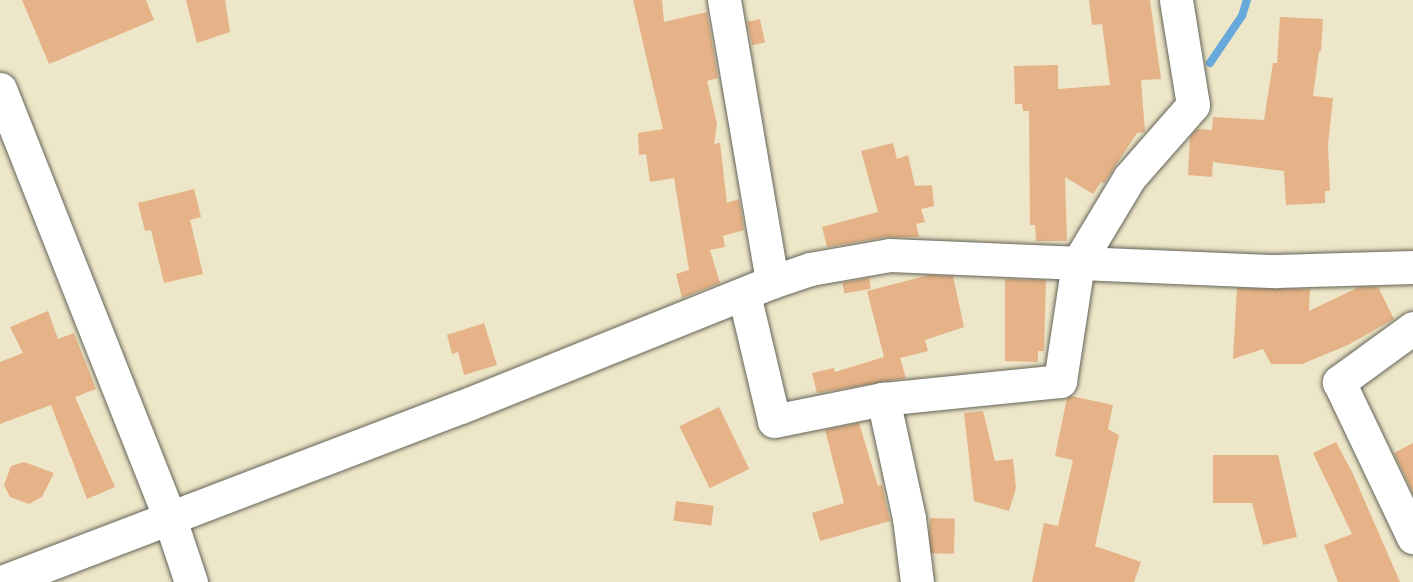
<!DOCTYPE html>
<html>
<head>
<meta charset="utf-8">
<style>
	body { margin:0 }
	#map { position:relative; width:1413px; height:582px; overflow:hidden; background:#ede6c8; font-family:"IM FELL French Canon",serif }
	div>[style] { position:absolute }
	.stream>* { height:8px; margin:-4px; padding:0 4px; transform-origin:4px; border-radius:4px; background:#67a9db }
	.building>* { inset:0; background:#e5b387; transform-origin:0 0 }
	.roads { filter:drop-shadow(0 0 2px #656358) drop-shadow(0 0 2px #656358) }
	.minor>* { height:33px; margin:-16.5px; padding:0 16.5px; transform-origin:16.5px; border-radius:16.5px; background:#fff }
	.tertiary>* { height:33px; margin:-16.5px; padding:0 16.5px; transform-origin:16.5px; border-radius:16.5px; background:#fff }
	span { translate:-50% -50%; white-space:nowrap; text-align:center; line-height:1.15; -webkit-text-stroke:6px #fcf5e5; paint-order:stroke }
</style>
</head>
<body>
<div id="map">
	<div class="stream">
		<i style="left:1210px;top:63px;width:57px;rotate:-55.8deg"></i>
		<i style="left:1242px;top:16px;width:17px;rotate:-73deg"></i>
	</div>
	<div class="building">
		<i style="clip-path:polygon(22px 0,146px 0,154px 20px,49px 64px)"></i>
		<i style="clip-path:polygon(186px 0,225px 0,230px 32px,197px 43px)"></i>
		<i style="clip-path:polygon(633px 0,662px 0,664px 22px,707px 12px,718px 78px,707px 81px,717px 123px,714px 144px,720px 143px,727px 203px,739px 199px,744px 230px,723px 236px,725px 247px,710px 250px,720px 283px,682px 298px,676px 274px,689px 270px,674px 178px,650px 182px,646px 154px,639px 155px,638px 133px,663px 129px)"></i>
		<i style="clip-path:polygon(1089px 0,1150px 0,1161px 79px,1141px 80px,1145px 132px,1137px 133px,1104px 183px,1101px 182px,1093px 194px,1065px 177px,1067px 241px,1036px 241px,1035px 225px,1030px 225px,1029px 111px,1023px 111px,1022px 104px,1015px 104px,1014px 66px,1058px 65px,1058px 89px,1110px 85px,1102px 24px,1092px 25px)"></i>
		<i style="clip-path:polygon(1280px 17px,1323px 19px,1321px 51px,1319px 51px,1313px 96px,1333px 98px,1328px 145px,1330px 191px,1325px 191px,1325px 203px,1286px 205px,1284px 171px,1213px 162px,1212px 177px,1188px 175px,1190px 137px,1197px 129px,1212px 130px,1213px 117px,1264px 120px,1273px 63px,1277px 63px)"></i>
		<i style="left:760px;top:19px;width:24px;height:13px;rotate:78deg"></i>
		<i style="clip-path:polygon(893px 143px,897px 159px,908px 155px,915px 186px,932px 185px,934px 206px,921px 209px,925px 222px,916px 224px,919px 237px,887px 237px,827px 247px,822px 227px,878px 212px,861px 151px)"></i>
		<i style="clip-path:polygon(194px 189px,201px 217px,190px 220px,203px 274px,164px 283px,151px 230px,145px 231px,138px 203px)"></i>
		<i style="clip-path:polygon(929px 275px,953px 276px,964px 327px,925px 340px,928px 351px,900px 358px,906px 378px,817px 393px,812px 373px,834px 368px,835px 372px,884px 357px,867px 291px)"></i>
		<i style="left:869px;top:278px;width:11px;height:27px;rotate:80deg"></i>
		<i style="clip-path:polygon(1005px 279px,1046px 280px,1044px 351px,1038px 351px,1038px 362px,1005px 361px)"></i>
		<i style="clip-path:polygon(1359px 287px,1378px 287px,1394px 319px,1348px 345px,1302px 364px,1271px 364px,1263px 349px,1233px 359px,1237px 288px,1310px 289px,1309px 311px)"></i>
		<i style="clip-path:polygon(48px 311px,58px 339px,74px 333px,96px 389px,75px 397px,115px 487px,87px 499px,51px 405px,0 424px,0 362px,23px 353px,10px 327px)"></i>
		<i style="clip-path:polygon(484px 323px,497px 365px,464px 375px,458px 352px,452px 354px,447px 335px)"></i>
		<i style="clip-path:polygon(1071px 396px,1113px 405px,1108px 429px,1119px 435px,1095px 546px,1141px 562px,1134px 582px,1032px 582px,1044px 523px,1058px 526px,1073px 460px,1055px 456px,1067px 398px)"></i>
		<i style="left:719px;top:407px;width:69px;height:44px;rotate:64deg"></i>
		<i style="clip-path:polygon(983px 411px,995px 461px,1013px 459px,1016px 488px,1009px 511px,974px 501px,964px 413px)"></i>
		<i style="clip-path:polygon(859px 423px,878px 486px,882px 485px,890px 521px,820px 541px,812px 513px,844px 503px,825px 430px)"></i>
		<i style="clip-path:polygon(1336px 442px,1353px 474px,1400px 582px,1338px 582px,1324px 545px,1352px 534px,1313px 453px)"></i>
		<i style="clip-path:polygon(1413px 443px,1413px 493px,1394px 453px)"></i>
		<i style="clip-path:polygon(1213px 455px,1278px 455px,1297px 537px,1263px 545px,1252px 503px,1213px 503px)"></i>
		<i style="clip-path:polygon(24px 462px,54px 473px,42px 497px,29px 504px,10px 497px,4px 485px,11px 466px)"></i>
		<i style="left:676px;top:501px;width:38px;height:20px;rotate:7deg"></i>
		<i style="left:930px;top:518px;width:25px;height:35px;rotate:2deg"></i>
	</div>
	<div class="roads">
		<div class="minor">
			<i style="left:724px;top:0;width:286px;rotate:80.3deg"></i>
			<i style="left:0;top:89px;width:459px;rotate:68.4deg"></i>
			<i style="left:169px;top:516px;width:70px;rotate:71.6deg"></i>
			<i style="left:744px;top:294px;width:130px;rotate:76.7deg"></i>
			<i style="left:774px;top:421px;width:111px;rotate:-11.4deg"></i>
			<i style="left:1413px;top:328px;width:92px;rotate:143.9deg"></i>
			<i style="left:1339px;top:382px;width:172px;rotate:64.5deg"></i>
			<i style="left:917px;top:582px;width:64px;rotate:-97.1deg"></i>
			<i style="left:909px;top:518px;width:122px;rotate:-102.3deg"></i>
			<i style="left:883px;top:399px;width:178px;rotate:-5.8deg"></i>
			<i style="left:1060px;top:381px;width:119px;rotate:-81.3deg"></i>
			<i style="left:1078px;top:263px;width:99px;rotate:-59deg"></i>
			<i style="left:1129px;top:178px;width:97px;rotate:-48.8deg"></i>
			<i style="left:1193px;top:105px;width:106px;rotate:-99.2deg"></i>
		</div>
		<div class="tertiary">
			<i style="left:2px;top:582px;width:491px;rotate:-20.9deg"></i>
			<i style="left:461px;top:407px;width:335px;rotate:-21.9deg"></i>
			<i style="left:772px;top:282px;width:40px;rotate:-18.9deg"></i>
			<i style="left:810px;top:269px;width:81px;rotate:-9.9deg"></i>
			<i style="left:890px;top:255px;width:386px;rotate:2.4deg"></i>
			<i style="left:1276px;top:271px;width:137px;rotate:-1.7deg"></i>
		</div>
	</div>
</div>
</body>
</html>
